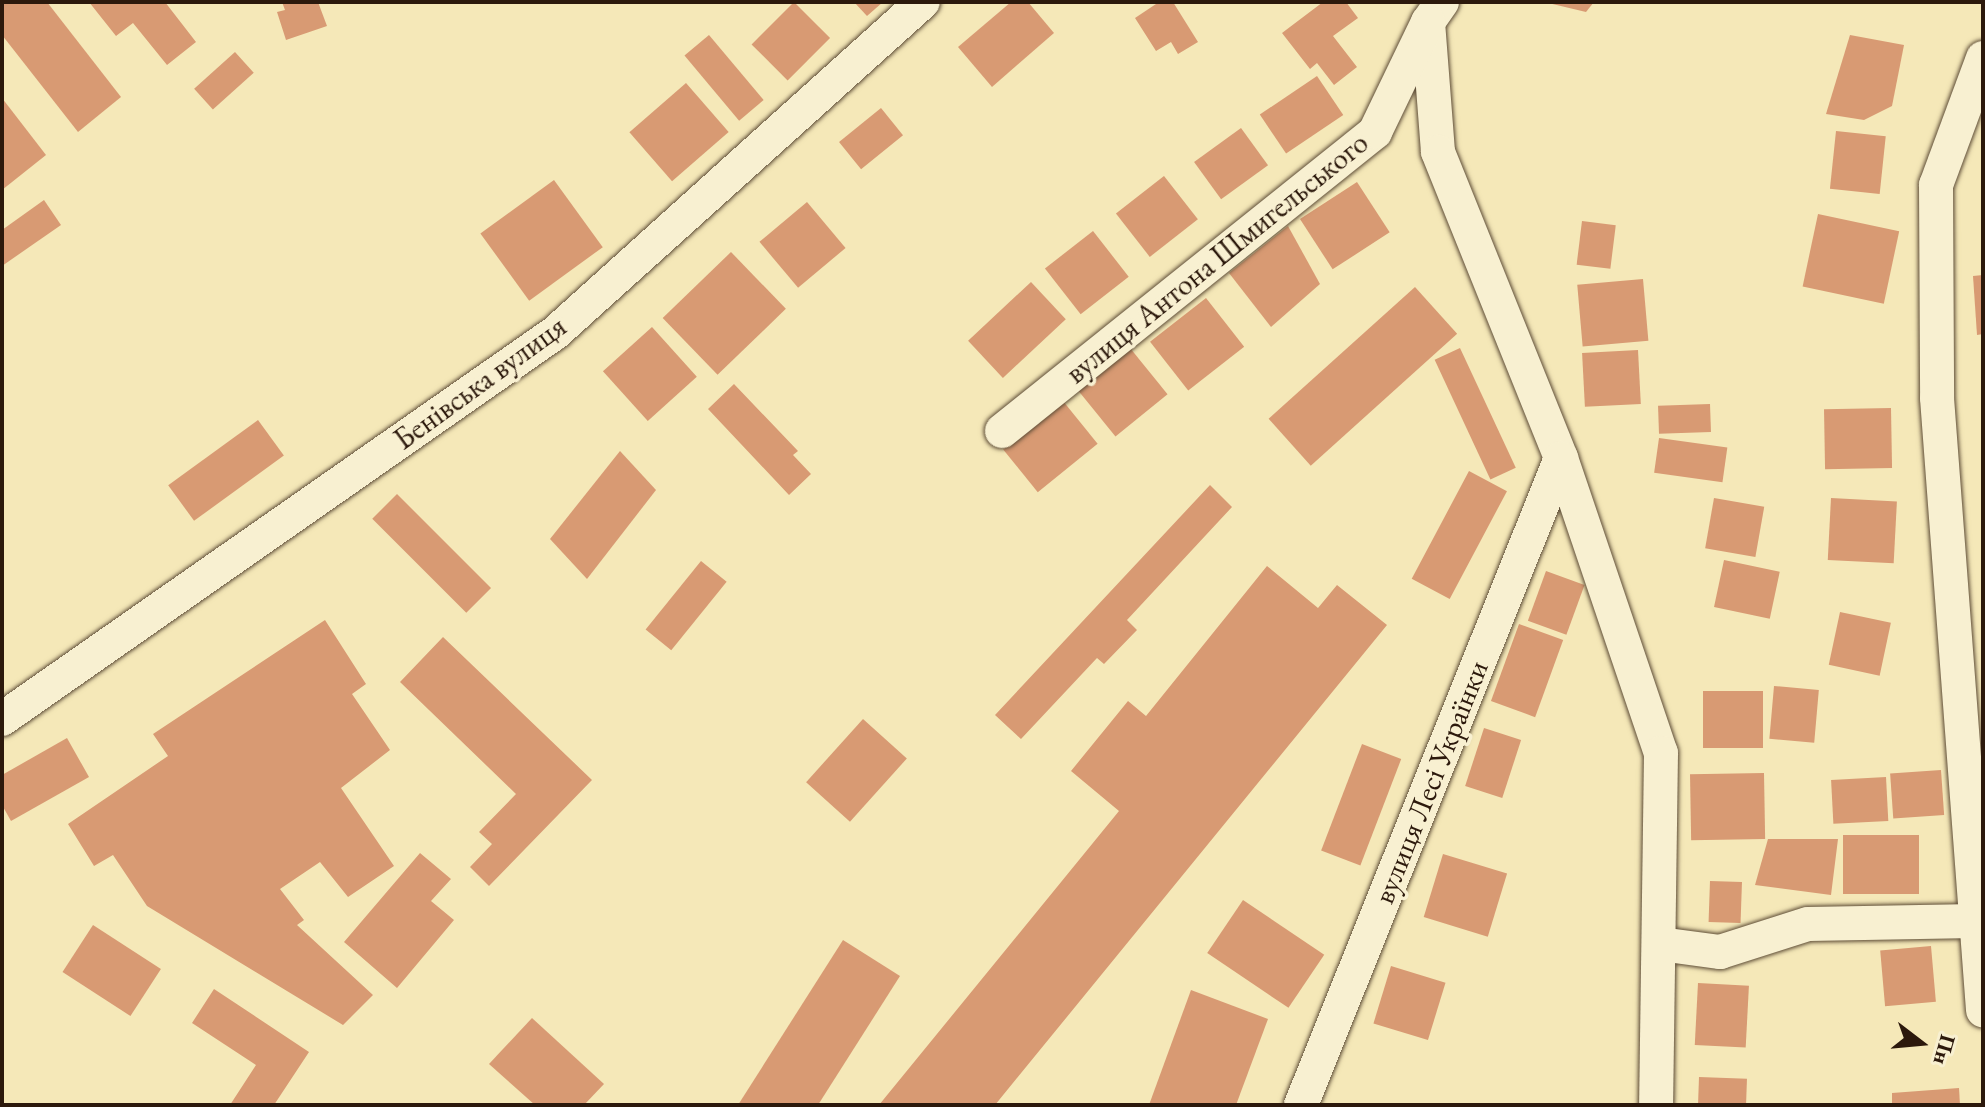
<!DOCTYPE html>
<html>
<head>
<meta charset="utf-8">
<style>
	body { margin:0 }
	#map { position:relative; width:1985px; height:1107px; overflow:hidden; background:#f5e8b8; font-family:"EB Garamond",serif }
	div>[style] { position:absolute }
	.building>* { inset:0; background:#d89a73; transform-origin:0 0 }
	.roads { filter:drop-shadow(0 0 2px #5e4d37) drop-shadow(0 0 2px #5e4d37) }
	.minor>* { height:34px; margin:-17px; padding:0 17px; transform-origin:17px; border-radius:17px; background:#f8f0d1 }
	span { translate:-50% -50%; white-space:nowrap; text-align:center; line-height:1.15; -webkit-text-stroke:7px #f8f0d1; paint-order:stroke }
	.street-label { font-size:30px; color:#2c190c }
	.frame { position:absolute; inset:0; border:4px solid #2c190c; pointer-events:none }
	.north { position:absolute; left:1881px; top:1003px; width:80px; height:80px; -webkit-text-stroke:6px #f8f0d1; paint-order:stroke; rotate:106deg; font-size:22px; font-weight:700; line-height:32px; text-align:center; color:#2c190c }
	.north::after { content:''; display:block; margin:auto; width:28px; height:36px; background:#2c190c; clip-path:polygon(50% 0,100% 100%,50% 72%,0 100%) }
</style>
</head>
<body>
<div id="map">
	<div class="building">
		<i style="clip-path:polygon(2px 2px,47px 2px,121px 97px,78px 132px,2px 35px)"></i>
		<i style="clip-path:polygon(89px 2px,165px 2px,196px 42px,167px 65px,133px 23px,116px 36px)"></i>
		<i style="clip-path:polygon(282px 2px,318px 2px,327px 26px,286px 40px,277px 12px,285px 10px)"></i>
		<i style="left:794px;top:2px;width:51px;height:60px;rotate:45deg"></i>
		<i style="clip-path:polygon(854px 2px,883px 2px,867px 16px)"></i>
		<i style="clip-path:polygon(1011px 2px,1028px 2px,1054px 33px,992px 87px,958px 47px)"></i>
		<i style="clip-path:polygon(1159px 2px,1173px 2px,1198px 42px,1178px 54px,1171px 42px,1156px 51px,1135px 18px)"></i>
		<i style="clip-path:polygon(1323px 2px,1346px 2px,1358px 18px,1333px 36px,1357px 67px,1334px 85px,1317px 63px,1310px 69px,1282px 33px)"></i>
		<i style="clip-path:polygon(1544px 2px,1594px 2px,1586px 12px)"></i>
		<i style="left:709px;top:35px;width:85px;height:32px;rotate:50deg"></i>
		<i style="clip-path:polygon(1850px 35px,1904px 45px,1892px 106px,1864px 120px,1826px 114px)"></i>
		<i style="left:235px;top:52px;width:28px;height:55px;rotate:48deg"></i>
		<i style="left:1317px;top:76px;width:47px;height:69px;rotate:56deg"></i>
		<i style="left:686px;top:83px;width:65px;height:75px;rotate:49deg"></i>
		<i style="clip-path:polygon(2px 98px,46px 155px,2px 190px)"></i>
		<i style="left:881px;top:108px;width:35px;height:54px;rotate:51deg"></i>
		<i style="left:1241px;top:128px;width:46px;height:58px;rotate:54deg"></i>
		<i style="left:1836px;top:131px;width:50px;height:58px;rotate:6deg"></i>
		<i style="left:1164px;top:176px;width:55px;height:61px;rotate:52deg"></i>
		<i style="left:554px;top:180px;width:83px;height:91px;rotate:54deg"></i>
		<i style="left:1357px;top:182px;width:60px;height:68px;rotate:57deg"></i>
		<i style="clip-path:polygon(44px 200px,61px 225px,2px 266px,2px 230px)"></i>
		<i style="left:807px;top:202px;width:60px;height:62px;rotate:50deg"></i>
		<i style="left:1818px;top:214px;width:83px;height:74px;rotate:12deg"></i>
		<i style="left:1582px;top:221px;width:34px;height:44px;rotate:7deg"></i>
		<i style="clip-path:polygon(1288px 226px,1320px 284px,1271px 327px,1229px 273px)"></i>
		<i style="left:1093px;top:231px;width:58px;height:61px;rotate:52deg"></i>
		<i style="left:731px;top:252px;width:79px;height:95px;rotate:46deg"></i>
		<i style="clip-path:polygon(1983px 275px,1983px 334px,1977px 335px,1973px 276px)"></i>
		<i style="left:1643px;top:279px;width:62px;height:66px;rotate:85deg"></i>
		<i style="left:1031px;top:282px;width:51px;height:86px;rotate:47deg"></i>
		<i style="left:1415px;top:287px;width:63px;height:197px;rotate:48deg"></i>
		<i style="left:1206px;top:298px;width:62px;height:71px;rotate:52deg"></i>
		<i style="left:652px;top:327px;width:67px;height:66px;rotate:48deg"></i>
		<i style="left:1126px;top:343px;width:66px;height:67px;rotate:51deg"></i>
		<i style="left:1460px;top:348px;width:132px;height:28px;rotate:65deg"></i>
		<i style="left:1638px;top:350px;width:54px;height:56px;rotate:87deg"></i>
		<i style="clip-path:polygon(734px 384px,798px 451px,793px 455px,811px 474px,789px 495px,708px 409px)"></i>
		<i style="left:1063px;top:401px;width:55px;height:77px;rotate:51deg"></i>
		<i style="left:1710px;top:404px;width:28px;height:52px;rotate:88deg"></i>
		<i style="left:1891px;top:408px;width:60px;height:67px;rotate:89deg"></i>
		<i style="left:258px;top:420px;width:44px;height:111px;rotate:54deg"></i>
		<i style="left:1659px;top:438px;width:69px;height:35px;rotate:8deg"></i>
		<i style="clip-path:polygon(620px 451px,656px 490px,587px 579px,550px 539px)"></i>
		<i style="left:1469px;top:471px;width:43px;height:122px;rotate:28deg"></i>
		<i style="clip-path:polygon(1210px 485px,1232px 507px,1127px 620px,1137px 630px,1104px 664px,1097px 658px,1021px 739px,995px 715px)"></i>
		<i style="left:397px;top:494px;width:133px;height:35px;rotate:45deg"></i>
		<i style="left:1714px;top:498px;width:51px;height:51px;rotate:10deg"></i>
		<i style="left:1831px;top:498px;width:66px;height:62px;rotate:3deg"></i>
		<i style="left:1724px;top:560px;width:57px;height:48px;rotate:12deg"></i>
		<i style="left:701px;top:561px;width:33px;height:88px;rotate:39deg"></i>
		<i style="clip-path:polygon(1267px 566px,1318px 608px,1337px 585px,1387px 625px,995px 1105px,879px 1105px,1119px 811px,1071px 771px,1128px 701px,1146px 716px)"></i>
		<i style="left:1546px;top:571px;width:41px;height:53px;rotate:20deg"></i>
		<i style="left:1840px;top:612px;width:52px;height:54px;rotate:12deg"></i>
		<i style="clip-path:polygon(325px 620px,366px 684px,352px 694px,390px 750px,341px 788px,394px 866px,348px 897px,320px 862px,280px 889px,304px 920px,297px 925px,373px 995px,343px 1025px,147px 906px,113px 855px,94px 866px,68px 824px,168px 756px,153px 734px)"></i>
		<i style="left:1519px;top:624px;width:47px;height:82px;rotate:20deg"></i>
		<i style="clip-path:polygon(443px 637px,592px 780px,489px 886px,470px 867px,492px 844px,479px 832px,516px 794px,400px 682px)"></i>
		<i style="left:1774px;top:686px;width:45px;height:53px;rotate:5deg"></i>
		<i style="left:1703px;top:691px;width:60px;height:57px"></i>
		<i style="left:863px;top:719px;width:59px;height:85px;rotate:42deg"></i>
		<i style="left:1484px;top:728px;width:39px;height:61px;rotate:18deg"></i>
		<i style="clip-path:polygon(67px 738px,89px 777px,11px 821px,2px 805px,2px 775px)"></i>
		<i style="left:1362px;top:744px;width:42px;height:114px;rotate:21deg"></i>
		<i style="left:1941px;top:770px;width:45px;height:51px;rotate:86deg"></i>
		<i style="left:1764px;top:773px;width:66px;height:74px;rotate:89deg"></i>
		<i style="left:1886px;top:777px;width:44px;height:55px;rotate:87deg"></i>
		<i style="left:1843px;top:835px;width:76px;height:59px"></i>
		<i style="clip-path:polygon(1768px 839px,1838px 839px,1831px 895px,1755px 885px)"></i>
		<i style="clip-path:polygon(420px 853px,451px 879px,431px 901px,454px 920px,397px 988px,344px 942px)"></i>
		<i style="left:1443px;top:854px;width:67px;height:66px;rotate:17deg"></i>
		<i style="left:1710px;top:881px;width:32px;height:41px;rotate:2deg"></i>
		<i style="left:1243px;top:900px;width:98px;height:64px;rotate:34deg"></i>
		<i style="left:93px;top:925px;width:81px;height:56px;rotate:33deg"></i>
		<i style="clip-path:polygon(843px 940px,900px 976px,818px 1105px,738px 1105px)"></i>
		<i style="left:1931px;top:946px;width:56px;height:51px;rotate:85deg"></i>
		<i style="left:1391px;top:966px;width:57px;height:60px;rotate:17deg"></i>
		<i style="left:1698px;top:983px;width:51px;height:62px;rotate:3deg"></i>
		<i style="clip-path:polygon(214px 989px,309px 1052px,274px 1105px,230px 1105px,256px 1065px,192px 1023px)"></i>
		<i style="clip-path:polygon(1191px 990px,1268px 1019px,1236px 1105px,1149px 1105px)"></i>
		<i style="clip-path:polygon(532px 1018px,604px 1084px,584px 1105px,535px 1105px,489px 1064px)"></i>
		<i style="left:1699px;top:1077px;width:48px;height:28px;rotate:2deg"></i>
		<i style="clip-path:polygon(1959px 1088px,1960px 1105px,1892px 1105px,1892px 1093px)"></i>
	</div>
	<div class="roads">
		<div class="minor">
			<i style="left:1442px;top:2px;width:24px;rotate:125deg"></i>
			<i style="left:1428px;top:22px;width:130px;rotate:85.6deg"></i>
			<i style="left:1438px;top:152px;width:330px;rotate:68.1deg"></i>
			<i style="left:1561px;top:458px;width:311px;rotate:71.3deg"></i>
			<i style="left:1661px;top:753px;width:352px;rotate:90.8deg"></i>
			<i style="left:1983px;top:58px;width:135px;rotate:110.3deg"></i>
			<i style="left:1936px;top:185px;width:213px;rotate:89.7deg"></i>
			<i style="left:1937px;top:398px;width:614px;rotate:85.7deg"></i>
			<i style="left:1002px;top:431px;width:478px;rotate:-38.7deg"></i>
			<i style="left:1375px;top:132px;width:122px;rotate:-64.3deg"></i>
			<i style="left:2px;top:719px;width:674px;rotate:-34.92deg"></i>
			<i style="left:555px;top:333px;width:495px;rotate:-42deg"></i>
			<i style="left:1660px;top:944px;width:61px;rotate:7.6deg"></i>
			<i style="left:1720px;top:952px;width:92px;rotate:-17.7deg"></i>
			<i style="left:1808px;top:924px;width:168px;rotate:-1deg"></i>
			<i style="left:1301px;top:1105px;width:697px;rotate:-68.11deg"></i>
		</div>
	</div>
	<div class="street-label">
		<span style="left:1217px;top:258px;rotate:-39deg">вулиця Антона Шмигельського</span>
		<span style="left:480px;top:383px;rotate:-36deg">Бенівська вулиця</span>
		<span style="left:1431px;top:782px;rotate:-68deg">вулиця Лесі Українки</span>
	</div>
	<div class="frame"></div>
	<div class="north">Пн</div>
</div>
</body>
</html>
